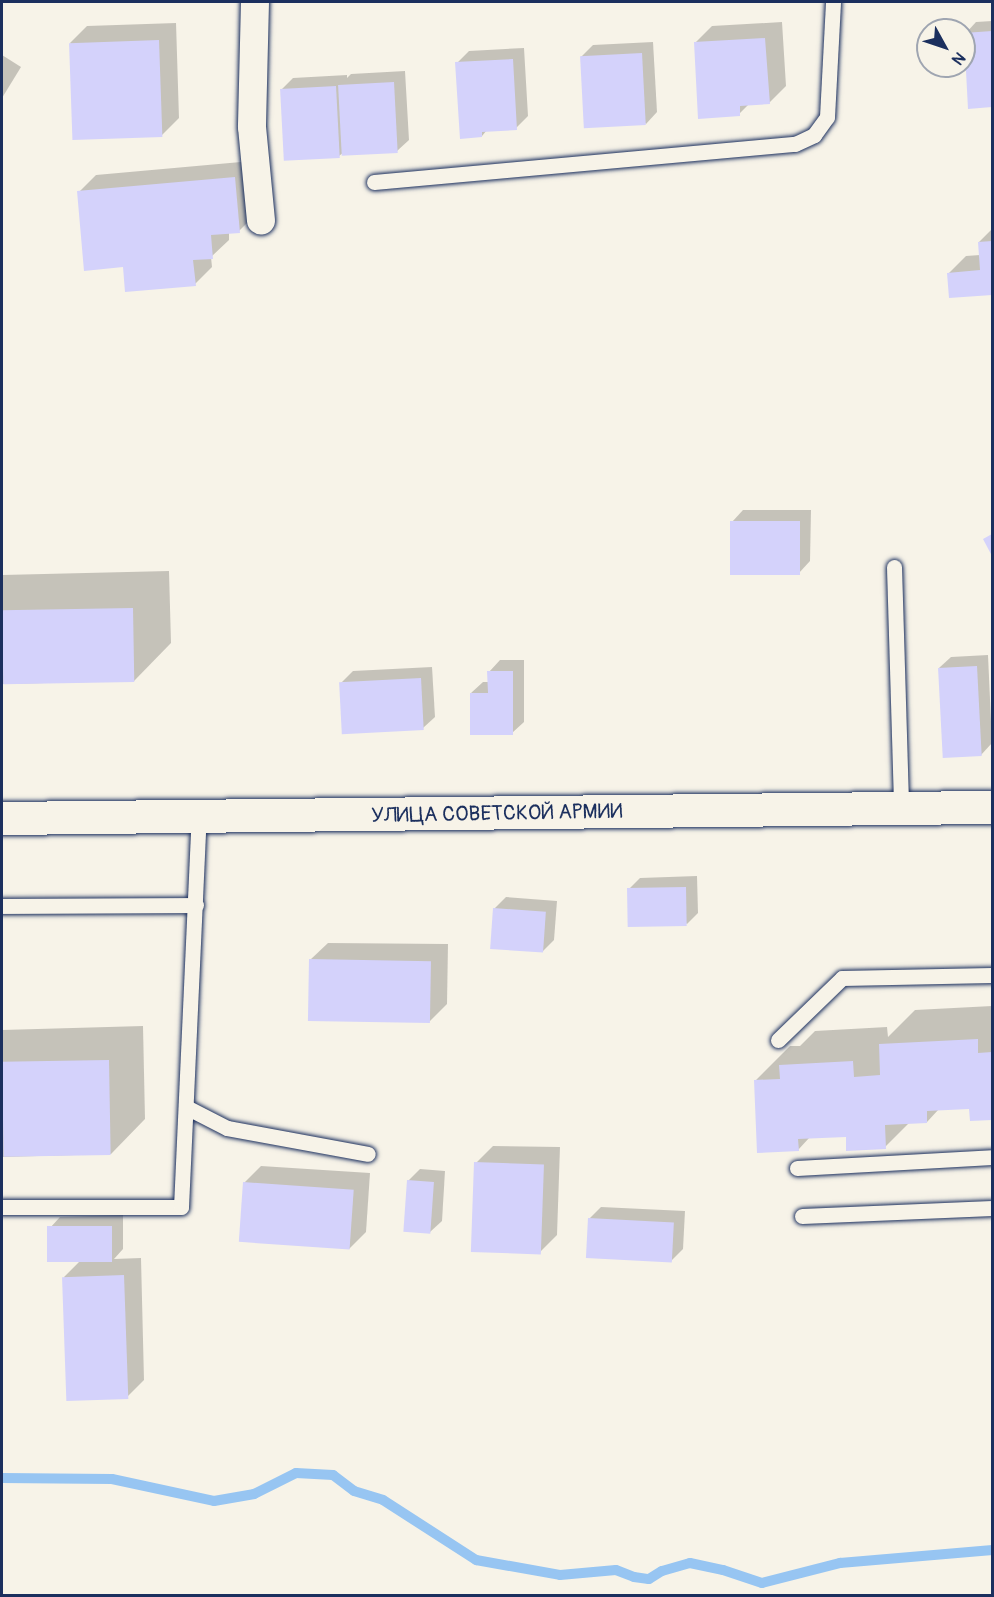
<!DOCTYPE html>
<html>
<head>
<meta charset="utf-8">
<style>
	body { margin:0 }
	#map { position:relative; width:994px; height:1597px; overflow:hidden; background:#f7f3e8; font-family:Pangolin,sans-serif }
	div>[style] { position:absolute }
	.shadow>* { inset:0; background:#0003 }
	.stream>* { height:10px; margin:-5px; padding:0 5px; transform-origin:5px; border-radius:5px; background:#97c5f2 }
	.building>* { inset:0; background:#d4d2fb; transform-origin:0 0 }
	.roads { filter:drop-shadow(0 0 2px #1b2f5e) drop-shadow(0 0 2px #1b2f5e) }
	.service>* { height:15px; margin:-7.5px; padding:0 7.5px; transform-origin:7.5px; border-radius:7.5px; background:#f7f3e8 }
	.minor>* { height:28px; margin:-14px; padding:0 14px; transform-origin:14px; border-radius:14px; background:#f7f3e8 }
	.tertiary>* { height:33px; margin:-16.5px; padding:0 16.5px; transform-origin:16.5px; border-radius:16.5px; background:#f7f3e8 }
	span { translate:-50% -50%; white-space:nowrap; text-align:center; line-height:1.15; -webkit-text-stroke:4.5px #f7f3e8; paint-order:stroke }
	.street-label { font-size:21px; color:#1b2f5e }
	.frame { position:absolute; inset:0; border:3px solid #1b2f5e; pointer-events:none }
	.north { position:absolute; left:916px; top:18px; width:60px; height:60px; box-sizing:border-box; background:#f7f3e8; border:2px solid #9fa5b1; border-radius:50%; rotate:130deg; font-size:16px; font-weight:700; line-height:24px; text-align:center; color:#1b2f5e }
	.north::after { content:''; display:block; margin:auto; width:21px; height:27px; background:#1b2f5e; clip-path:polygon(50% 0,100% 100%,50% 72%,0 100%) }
</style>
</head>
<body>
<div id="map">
	<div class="shadow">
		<i style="clip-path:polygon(992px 21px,992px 106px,969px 107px,965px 34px,976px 22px)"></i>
		<i style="clip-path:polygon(782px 22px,786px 86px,769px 103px,749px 104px,739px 114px,695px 43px,712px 26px)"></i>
		<i style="clip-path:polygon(176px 23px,179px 118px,162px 135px,70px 43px,87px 26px)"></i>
		<i style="clip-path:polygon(653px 42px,657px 112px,646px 124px,581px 57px,593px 45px)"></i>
		<i style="clip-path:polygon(524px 48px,528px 116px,516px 128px,487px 130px,482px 136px,457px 63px,469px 51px)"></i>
		<i style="clip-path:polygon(2px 55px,21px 67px,2px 98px)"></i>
		<i style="clip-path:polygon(405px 71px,409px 140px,397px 151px,344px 152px,339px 156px,281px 90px,293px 78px,347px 75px,347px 78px,351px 74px)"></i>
		<i style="clip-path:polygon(252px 161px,256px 214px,239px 231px,229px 232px,229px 240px,211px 257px,212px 267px,195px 284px,124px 265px,79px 192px,96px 175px)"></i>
		<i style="clip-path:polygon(992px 229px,992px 294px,951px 297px,949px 273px,966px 256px,980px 255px,979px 242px)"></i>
		<i style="clip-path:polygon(743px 510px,811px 510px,810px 561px,799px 573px,732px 522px)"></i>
		<i style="clip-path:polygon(169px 571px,171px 643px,134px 681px,2px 684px,2px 575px)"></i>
		<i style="clip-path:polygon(988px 655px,992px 743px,981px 755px,939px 668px,951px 657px)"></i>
		<i style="clip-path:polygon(500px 660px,524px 660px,524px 722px,512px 733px,471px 693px,483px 682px,489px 682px,489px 672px)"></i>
		<i style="clip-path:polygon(432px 667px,435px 717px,423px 728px,341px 683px,353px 671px)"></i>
		<i style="clip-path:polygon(697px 876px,698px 913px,687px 924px,628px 890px,640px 878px)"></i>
		<i style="clip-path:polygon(506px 897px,557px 901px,554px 940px,543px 951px,494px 909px)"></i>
		<i style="clip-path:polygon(328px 943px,448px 944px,447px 1004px,430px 1021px,310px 960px)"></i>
		<i style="clip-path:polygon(992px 1006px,992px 1118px,971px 1120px,971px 1108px,939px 1109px,927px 1122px,910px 1122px,885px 1147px,847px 1136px,810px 1137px,798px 1150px,755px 1081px,790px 1046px,800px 1046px,815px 1031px,887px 1027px,888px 1037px,915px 1010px)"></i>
		<i style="clip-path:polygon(143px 1026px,145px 1119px,111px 1154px,2px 1157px,2px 1030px)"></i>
		<i style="clip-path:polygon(493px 1146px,560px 1147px,557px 1235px,540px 1252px,476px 1163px)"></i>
		<i style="clip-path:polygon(261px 1166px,370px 1173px,366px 1232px,349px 1249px,244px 1183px)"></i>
		<i style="clip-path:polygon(420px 1169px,445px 1171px,442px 1221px,430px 1232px,408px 1181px)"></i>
		<i style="clip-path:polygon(601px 1207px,685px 1211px,683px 1249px,671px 1261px,589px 1219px)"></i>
		<i style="clip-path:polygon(123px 1215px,123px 1249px,114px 1259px,141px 1258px,144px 1380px,127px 1397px,64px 1277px,79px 1262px,49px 1229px,60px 1217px)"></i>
	</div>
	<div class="stream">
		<i style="left:2px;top:1478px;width:110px;rotate:0.5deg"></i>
		<i style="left:112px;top:1479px;width:104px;rotate:12.2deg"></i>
		<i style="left:214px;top:1501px;width:41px;rotate:-9.9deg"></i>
		<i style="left:254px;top:1494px;width:47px;rotate:-26.6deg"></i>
		<i style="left:296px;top:1473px;width:37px;rotate:3deg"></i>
		<i style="left:333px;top:1475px;width:26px;rotate:37deg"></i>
		<i style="left:354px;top:1491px;width:30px;rotate:17deg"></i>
		<i style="left:383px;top:1500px;width:111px;rotate:32.8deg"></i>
		<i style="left:476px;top:1560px;width:85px;rotate:10.1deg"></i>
		<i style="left:560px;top:1575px;width:56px;rotate:-5.1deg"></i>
		<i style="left:616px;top:1570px;width:19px;rotate:21deg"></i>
		<i style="left:634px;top:1577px;width:15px;rotate:8deg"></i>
		<i style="left:649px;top:1579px;width:15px;rotate:-32deg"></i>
		<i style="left:662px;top:1571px;width:29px;rotate:-16deg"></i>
		<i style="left:690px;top:1563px;width:34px;rotate:12deg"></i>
		<i style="left:723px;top:1570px;width:41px;rotate:18.4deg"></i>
		<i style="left:762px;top:1583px;width:81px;rotate:-14.4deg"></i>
		<i style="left:840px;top:1563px;width:153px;rotate:-4.9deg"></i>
	</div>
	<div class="building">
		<i style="clip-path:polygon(992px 31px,992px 107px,968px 109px,964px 33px)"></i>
		<i style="clip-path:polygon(765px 38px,770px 104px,740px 106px,740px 116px,698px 119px,694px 42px)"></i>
		<i style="left:159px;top:40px;width:97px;height:90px;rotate:88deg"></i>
		<i style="left:642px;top:53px;width:72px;height:62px;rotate:87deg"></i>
		<i style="clip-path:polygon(513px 59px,517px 130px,482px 132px,482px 137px,460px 139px,455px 62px)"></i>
		<i style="left:394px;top:82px;width:71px;height:56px;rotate:87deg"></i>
		<i style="left:336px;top:86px;width:72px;height:56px;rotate:87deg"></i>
		<i style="clip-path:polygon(235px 177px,240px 233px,211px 235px,213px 259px,193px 260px,196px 286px,125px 292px,123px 267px,84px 271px,77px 191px)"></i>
		<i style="clip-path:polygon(992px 241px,992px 295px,949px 298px,947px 273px,980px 270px,978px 242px)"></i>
		<i style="left:730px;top:521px;width:70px;height:54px"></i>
		<i style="clip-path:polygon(992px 534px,992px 556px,983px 539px)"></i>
		<i style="left:133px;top:608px;width:74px;height:131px;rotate:89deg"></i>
		<i style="left:977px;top:666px;width:90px;height:39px;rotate:87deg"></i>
		<i style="clip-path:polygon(487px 671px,513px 671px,513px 735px,470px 735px,470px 693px,488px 693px)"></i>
		<i style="left:421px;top:678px;width:52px;height:82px;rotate:87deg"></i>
		<i style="left:686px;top:887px;width:39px;height:59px;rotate:89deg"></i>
		<i style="left:493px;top:908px;width:53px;height:41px;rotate:4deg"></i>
		<i style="left:309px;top:959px;width:122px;height:62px;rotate:1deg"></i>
		<i style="clip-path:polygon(978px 1039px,978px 1053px,992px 1052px,992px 1120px,970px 1121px,969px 1109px,927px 1111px,927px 1123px,885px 1125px,886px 1149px,846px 1151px,846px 1137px,798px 1139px,799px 1151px,757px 1153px,754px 1080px,780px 1079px,779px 1065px,853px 1061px,854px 1077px,880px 1075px,879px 1044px)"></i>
		<i style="left:109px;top:1060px;width:95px;height:107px;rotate:89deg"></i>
		<i style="left:474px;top:1162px;width:70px;height:90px;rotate:2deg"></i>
		<i style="left:407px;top:1180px;width:27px;height:52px;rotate:4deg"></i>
		<i style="left:243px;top:1182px;width:111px;height:60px;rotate:4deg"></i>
		<i style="left:588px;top:1218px;width:86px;height:40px;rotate:3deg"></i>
		<i style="left:112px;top:1226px;width:36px;height:65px;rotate:90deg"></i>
		<i style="left:124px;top:1275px;width:124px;height:62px;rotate:88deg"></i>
	</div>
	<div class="roads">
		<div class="service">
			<i style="left:374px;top:182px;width:423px;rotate:-5.2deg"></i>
			<i style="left:795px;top:144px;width:21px;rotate:-25deg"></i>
			<i style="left:814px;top:135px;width:22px;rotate:-54deg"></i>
			<i style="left:827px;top:117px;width:115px;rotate:-87deg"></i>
			<i style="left:894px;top:567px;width:240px;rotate:88.3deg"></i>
			<i style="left:2px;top:906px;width:194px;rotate:-0.3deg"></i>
			<i style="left:778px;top:1040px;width:89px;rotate:-44.1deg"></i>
			<i style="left:842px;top:978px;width:150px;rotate:-1.1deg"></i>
			<i style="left:186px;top:1107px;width:46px;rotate:27.1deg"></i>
			<i style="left:227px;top:1128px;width:143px;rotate:10.4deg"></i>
			<i style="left:797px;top:1168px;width:195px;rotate:-3.2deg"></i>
			<i style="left:2px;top:1207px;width:179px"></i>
			<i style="left:181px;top:1207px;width:390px;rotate:-87.4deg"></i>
			<i style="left:802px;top:1216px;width:190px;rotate:-2.4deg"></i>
		</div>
		<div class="minor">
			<i style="left:255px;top:2px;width:125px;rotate:91.4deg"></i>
			<i style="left:252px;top:127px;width:94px;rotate:84.5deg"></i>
		</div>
		<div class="tertiary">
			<i style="left:2px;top:818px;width:990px;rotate:-0.64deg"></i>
		</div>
	</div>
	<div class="street-label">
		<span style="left:497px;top:814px;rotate:-1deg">УЛИЦА СОВЕТСКОЙ АРМИИ</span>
	</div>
	<div class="frame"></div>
	<div class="north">N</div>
</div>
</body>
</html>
